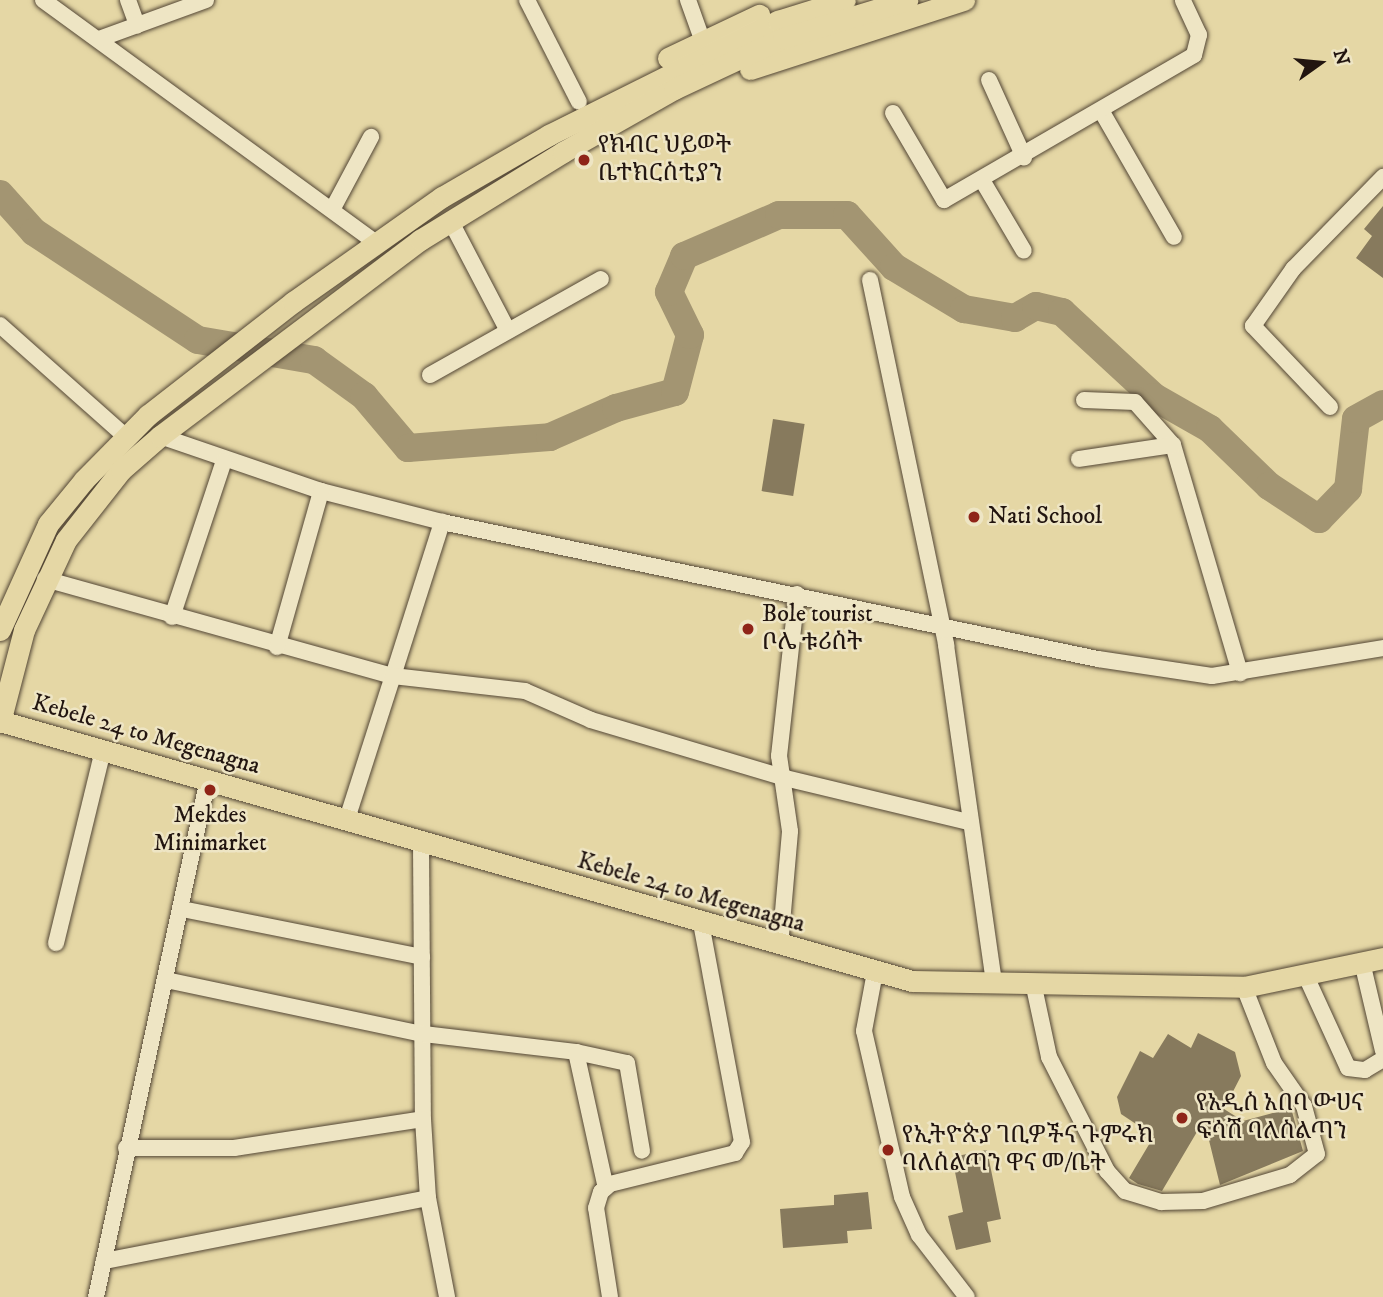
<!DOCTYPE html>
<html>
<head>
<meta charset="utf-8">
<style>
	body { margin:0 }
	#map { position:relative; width:1383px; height:1297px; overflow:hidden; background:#e5d7a5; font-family:"IM FELL DW Pica","Noto Serif Ethiopic",serif }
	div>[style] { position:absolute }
	.river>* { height:28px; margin:-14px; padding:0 14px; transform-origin:14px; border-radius:14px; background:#a39572 }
	.building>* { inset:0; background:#877a5d; transform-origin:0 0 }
	.roads { filter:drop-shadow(0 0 2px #534635) drop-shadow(0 0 2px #534635) }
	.minor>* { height:16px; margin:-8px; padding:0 8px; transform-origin:8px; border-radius:8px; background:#eee5c4 }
	.major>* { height:21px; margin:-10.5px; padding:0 10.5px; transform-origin:10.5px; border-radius:10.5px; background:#e5d7a5 }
	.dots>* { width:19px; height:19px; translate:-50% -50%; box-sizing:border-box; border:4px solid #eee5c4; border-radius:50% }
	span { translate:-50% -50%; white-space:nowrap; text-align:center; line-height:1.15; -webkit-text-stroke:5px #eee5c4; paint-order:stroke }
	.poi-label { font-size:24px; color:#221510 }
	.left { translate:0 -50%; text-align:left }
	.street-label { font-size:24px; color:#221510 }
	.north { position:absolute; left:1285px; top:28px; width:70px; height:70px; -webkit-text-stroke:5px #eee5c4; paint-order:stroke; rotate:75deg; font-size:19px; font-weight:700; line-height:28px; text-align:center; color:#221510 }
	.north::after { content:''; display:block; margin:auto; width:24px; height:32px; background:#221510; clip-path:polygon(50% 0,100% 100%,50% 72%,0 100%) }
</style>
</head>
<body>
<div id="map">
	<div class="river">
		<i style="left:0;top:194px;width:51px;rotate:48.2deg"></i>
		<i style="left:34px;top:232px;width:196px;rotate:33.4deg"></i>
		<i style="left:198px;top:340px;width:118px;rotate:9.8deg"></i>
		<i style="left:314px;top:360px;width:62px;rotate:35.8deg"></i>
		<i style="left:364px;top:396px;width:68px;rotate:49.8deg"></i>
		<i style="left:408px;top:448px;width:142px;rotate:-4.4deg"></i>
		<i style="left:550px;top:437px;width:72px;rotate:-23.7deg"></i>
		<i style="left:616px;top:408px;width:61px;rotate:-15.2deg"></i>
		<i style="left:675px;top:392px;width:59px;rotate:-75.3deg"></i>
		<i style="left:690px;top:335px;width:48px;rotate:-116deg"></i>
		<i style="left:669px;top:292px;width:39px;rotate:-67deg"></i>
		<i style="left:684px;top:256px;width:103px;rotate:-23.3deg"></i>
		<i style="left:779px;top:215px;width:68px"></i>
		<i style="left:847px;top:215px;width:70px;rotate:47.9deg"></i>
		<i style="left:894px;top:267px;width:82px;rotate:31deg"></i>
		<i style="left:964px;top:309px;width:52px;rotate:10deg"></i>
		<i style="left:1015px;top:318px;width:24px;rotate:-30deg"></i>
		<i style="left:1036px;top:306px;width:27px;rotate:13deg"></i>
		<i style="left:1062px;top:312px;width:125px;rotate:42.7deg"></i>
		<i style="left:1154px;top:397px;width:64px;rotate:29.7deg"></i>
		<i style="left:1210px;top:429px;width:82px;rotate:44deg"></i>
		<i style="left:1269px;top:486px;width:60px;rotate:33.4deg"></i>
		<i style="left:1319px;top:519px;width:42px;rotate:-46deg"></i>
		<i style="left:1348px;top:489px;width:70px;rotate:-83.5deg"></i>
		<i style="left:1356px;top:419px;width:31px;rotate:-29deg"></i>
	</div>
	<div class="building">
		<i style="clip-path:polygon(1383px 206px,1383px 278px,1356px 258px,1372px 236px,1364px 229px)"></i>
		<i style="left:773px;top:419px;width:32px;height:73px;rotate:9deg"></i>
		<i style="clip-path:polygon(1198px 1033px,1235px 1052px,1241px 1076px,1224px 1109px,1243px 1121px,1291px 1108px,1303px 1151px,1220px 1185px,1204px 1120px,1162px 1191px,1138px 1184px,1129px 1178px,1154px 1136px,1121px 1114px,1117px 1097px,1140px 1051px,1153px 1058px,1168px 1034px,1191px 1048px)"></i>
		<i style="clip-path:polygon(987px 1150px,1001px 1219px,987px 1222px,991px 1242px,956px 1250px,948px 1216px,963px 1212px,952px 1157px)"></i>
		<i style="clip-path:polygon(868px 1192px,872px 1229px,847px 1231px,848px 1243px,783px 1248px,780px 1209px,834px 1205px,834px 1195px)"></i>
	</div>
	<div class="roads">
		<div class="minor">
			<i style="left:43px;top:0;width:411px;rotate:36.1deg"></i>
			<i style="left:128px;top:0;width:27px;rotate:70deg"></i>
			<i style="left:527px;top:0;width:114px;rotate:63deg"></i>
			<i style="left:688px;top:0;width:41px;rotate:70.3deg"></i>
			<i style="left:99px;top:39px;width:114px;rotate:-20deg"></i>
			<i style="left:989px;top:80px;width:85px;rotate:65.6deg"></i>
			<i style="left:1102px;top:112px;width:144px;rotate:60.1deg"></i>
			<i style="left:893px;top:113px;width:101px;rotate:59.6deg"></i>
			<i style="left:944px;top:200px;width:289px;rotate:-30.1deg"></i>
			<i style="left:1194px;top:55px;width:21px;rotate:-76deg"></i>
			<i style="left:1199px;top:35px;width:38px;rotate:-115deg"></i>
			<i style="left:982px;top:180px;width:82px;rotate:59.4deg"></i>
			<i style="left:332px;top:210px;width:83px;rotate:-61.9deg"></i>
			<i style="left:450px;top:220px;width:125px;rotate:62.4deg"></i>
			<i style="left:870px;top:280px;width:373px;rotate:78.2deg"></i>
			<i style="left:946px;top:645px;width:341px;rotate:81.9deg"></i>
			<i style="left:0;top:325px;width:167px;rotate:41.6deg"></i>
			<i style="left:430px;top:375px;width:196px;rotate:-29.3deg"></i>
			<i style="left:1084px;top:400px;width:51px;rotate:2.2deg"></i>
			<i style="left:1135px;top:402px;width:57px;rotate:48.5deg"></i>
			<i style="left:1173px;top:445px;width:238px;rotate:73.6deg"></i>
			<i style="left:1330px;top:407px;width:112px;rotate:-133.5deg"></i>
			<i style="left:1253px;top:326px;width:70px;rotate:-54.9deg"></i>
			<i style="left:1293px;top:269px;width:129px;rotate:-45.6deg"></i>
			<i style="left:160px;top:436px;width:170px;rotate:18.9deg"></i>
			<i style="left:321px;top:491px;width:125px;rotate:14.4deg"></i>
			<i style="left:442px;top:522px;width:670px;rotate:11.8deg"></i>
			<i style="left:1098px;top:659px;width:115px;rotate:8.5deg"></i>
			<i style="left:1212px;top:676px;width:173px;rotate:-9.3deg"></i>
			<i style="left:1079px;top:459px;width:95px;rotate:-8.5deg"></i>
			<i style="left:45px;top:579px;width:361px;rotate:15.6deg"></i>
			<i style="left:393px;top:676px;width:162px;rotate:-72.3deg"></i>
			<i style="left:172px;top:617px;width:164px;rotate:-71.6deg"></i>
			<i style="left:277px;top:647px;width:162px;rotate:-74.2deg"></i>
			<i style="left:347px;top:819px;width:150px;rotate:-72.2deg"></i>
			<i style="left:393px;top:676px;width:133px;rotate:6.5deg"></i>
			<i style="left:525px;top:691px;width:72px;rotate:23.7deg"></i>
			<i style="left:591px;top:720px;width:202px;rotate:16.6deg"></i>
			<i style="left:785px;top:778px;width:188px;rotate:13.5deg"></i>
			<i style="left:421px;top:845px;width:274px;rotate:89.6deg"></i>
			<i style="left:423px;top:1119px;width:79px;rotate:86.4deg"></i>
			<i style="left:428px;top:1198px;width:101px;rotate:79.1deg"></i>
			<i style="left:182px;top:909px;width:245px;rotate:11.3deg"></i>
			<i style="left:56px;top:943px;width:199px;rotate:-76.3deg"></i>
			<i style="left:780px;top:946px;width:115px;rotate:-85deg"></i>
			<i style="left:790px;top:831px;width:76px;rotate:-98.3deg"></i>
			<i style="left:779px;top:756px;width:163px;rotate:-83.7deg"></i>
			<i style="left:1362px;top:962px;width:91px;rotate:76.7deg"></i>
			<i style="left:875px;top:972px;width:60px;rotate:100.6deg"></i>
			<i style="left:864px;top:1031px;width:170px;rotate:77.1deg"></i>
			<i style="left:902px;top:1197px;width:42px;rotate:65.9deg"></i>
			<i style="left:919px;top:1235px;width:78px;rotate:52.3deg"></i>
			<i style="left:1305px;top:974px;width:103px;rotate:65.4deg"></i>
			<i style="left:1348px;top:1068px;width:17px;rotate:7deg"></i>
			<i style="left:1365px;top:1070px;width:21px;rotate:-31deg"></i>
			<i style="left:166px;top:980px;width:263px;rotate:11.9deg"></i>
			<i style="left:423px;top:1034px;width:154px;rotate:6.7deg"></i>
			<i style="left:576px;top:1052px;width:139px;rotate:77.6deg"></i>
			<i style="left:1034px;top:987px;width:72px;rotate:77.9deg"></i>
			<i style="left:1049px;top:1057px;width:128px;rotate:63deg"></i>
			<i style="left:1107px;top:1171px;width:27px;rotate:48deg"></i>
			<i style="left:1125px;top:1191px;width:38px;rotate:17deg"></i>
			<i style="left:1161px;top:1202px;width:42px;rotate:-1.4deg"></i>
			<i style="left:1203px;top:1201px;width:91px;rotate:-16.6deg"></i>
			<i style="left:1290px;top:1175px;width:34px;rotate:-38deg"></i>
			<i style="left:1317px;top:1154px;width:50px;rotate:-105.2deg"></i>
			<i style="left:1304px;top:1106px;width:52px;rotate:-124.9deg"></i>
			<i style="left:1274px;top:1063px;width:82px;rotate:-111.5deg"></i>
			<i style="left:576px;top:1052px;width:52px;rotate:12.2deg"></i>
			<i style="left:627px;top:1063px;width:89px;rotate:80.3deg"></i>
			<i style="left:126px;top:1148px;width:108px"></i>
			<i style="left:234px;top:1148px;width:191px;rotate:-8.7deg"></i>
			<i style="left:104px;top:1261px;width:330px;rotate:-11deg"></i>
			<i style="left:96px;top:1297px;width:530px;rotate:-77.8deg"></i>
			<i style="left:610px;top:1297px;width:90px;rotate:-98.9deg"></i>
			<i style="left:596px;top:1208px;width:17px;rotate:-73deg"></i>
			<i style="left:601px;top:1192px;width:12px;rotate:-42deg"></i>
			<i style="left:610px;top:1184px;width:129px;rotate:-13.9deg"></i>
			<i style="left:735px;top:1153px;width:13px;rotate:-58deg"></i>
			<i style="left:742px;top:1142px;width:223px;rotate:-100.6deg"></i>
		</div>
		<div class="major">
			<i style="left:668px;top:58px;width:101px;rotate:-25.3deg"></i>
			<i style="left:750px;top:69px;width:225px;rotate:-17.9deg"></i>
			<i style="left:0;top:630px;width:116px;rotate:-65.6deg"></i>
			<i style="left:48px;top:524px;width:57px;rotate:-50.7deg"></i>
			<i style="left:84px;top:480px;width:91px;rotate:-45.4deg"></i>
			<i style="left:148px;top:415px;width:184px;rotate:-37.9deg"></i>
			<i style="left:293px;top:302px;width:182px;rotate:-35.2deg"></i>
			<i style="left:442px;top:197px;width:124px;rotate:-30.1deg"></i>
			<i style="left:549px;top:135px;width:256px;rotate:-26.5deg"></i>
			<i style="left:778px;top:21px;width:70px;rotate:-17.4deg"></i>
			<i style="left:0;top:721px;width:948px;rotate:15.91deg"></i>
			<i style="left:912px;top:981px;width:332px;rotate:1deg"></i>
			<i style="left:1244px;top:987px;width:142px;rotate:-11.8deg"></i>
			<i style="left:0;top:722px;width:95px;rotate:-75.4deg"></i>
			<i style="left:24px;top:630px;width:99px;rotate:-65deg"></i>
			<i style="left:66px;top:540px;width:89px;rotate:-51.8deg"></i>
			<i style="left:121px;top:470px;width:52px;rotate:-41.1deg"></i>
			<i style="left:160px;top:436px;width:326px;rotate:-37deg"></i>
			<i style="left:420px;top:240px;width:168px;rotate:-31.6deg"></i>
			<i style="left:563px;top:152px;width:128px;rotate:-29.6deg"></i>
			<i style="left:674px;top:89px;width:120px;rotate:-25.1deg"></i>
			<i style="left:783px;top:38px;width:130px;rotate:-17deg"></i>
		</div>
	</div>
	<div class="dots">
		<i style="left:584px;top:160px;background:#8f2418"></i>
		<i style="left:974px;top:517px;background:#8f2418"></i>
		<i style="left:748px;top:629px;background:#8f2418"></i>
		<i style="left:210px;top:790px;background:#8f2418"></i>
		<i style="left:1182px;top:1118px;background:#8f2418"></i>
		<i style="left:888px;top:1150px;background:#8f2418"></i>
	</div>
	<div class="poi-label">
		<span class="left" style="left:598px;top:160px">የክብር ህይወት<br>ቤተክርስቲያን</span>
		<span class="left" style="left:988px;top:517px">Nati School</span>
		<span class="left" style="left:762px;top:629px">Bole tourist<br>ቦሌ ቱሪስት</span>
		<span style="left:210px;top:830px">Mekdes<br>Minimarket</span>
		<span class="left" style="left:1196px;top:1118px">የአዲስ አበባ ውሀና<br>ፍሳሽ ባለስልጣን</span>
		<span class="left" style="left:902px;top:1150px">የኢትዮጵያ ገቢዎችና ጉምሩክ<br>ባለስልጣን ዋና መ/ቤት</span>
	</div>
	<div class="street-label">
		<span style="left:146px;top:735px;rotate:16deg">Kebele 24 to Megenagna</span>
		<span style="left:691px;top:893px;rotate:16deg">Kebele 24 to Megenagna</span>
	</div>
	<div class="north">N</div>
</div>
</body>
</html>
